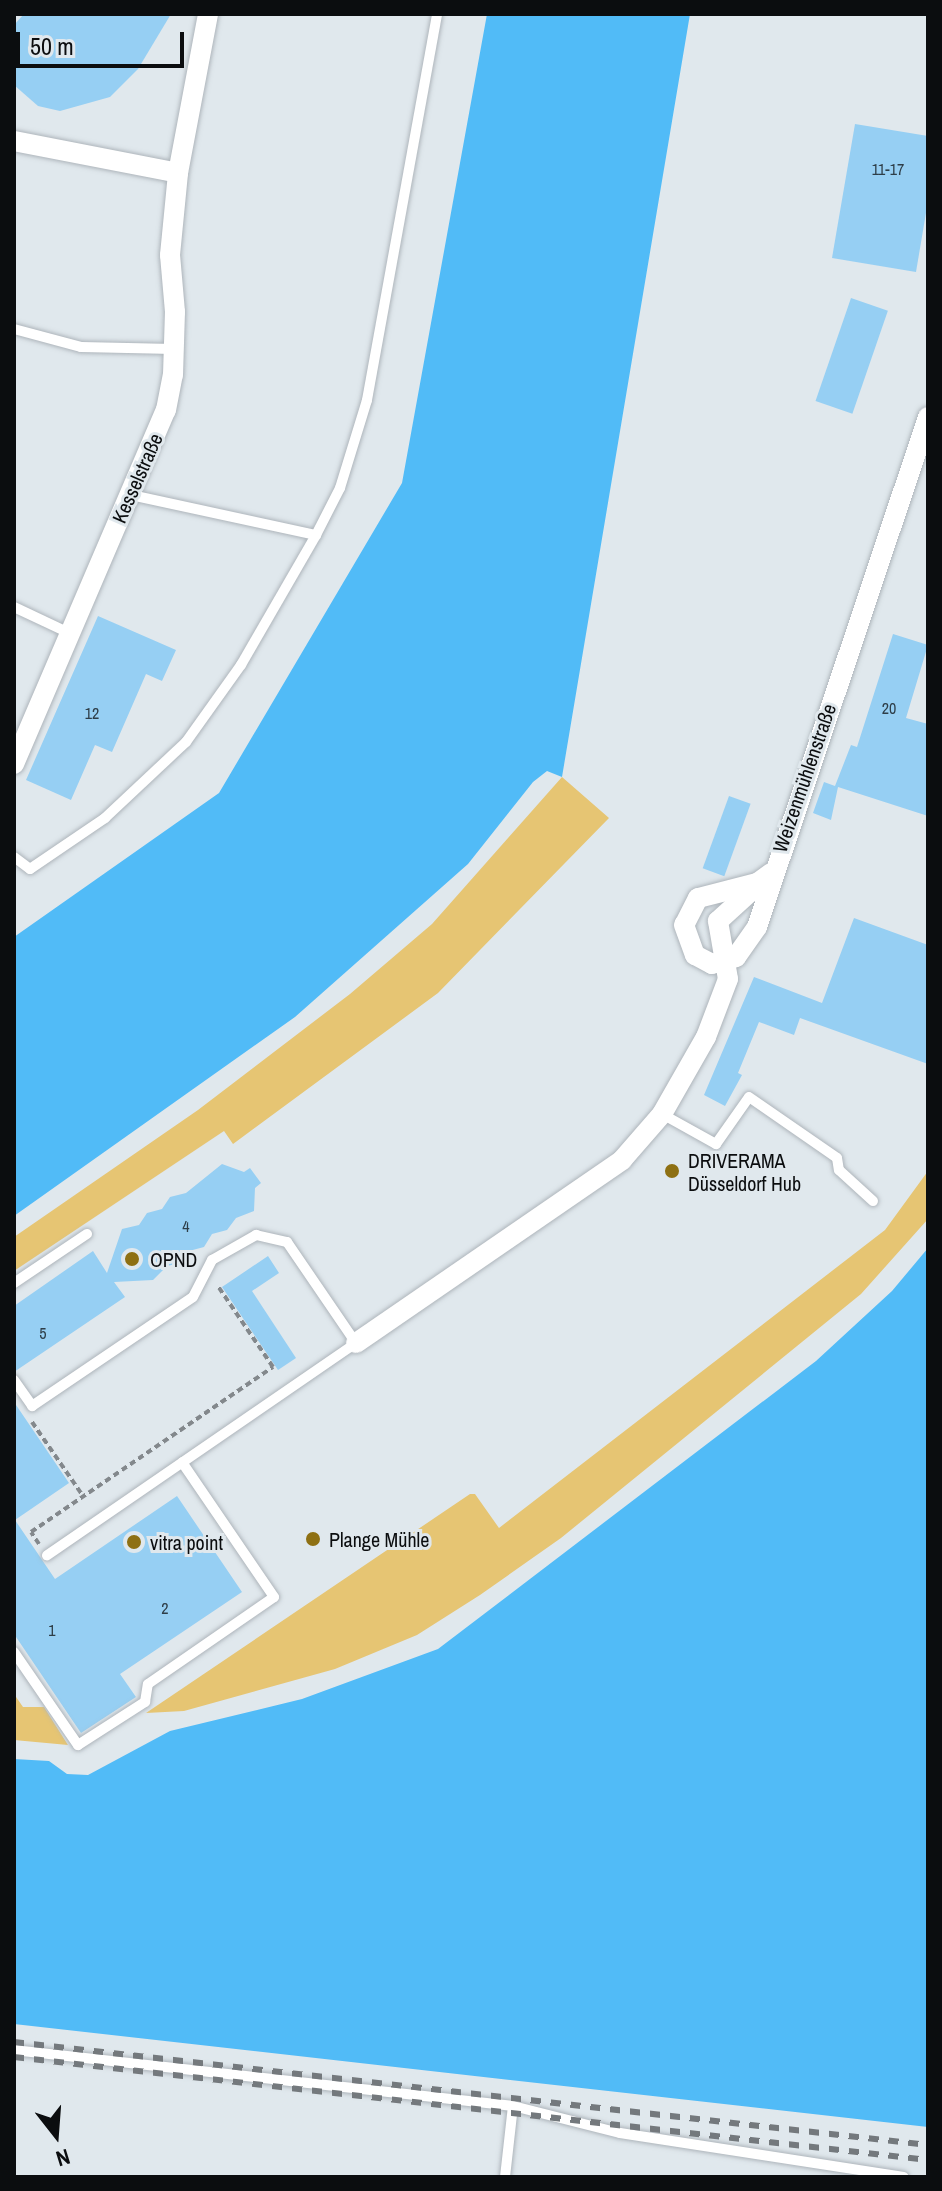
<!DOCTYPE html>
<html>
<head>
<meta charset="utf-8">
<style>
	body { margin:0 }
	#map { position:relative; width:942px; height:2191px; overflow:hidden; background:#e0e8ed; font-family:"Archivo Narrow",sans-serif }
	div>[style] { position:absolute }
	.green>* { inset:0; background:#e6c573 }
	.water>* { inset:0; background:#51bbf7 }
	.building>* { inset:0; background:#96cff3; transform-origin:0 0 }
	.path>* { height:4px; margin-top:-2px; transform-origin:0; background:repeating-linear-gradient(90deg,#83888c 0 6px,transparent 0 10px) }
	.roads { filter:drop-shadow(0 0 2px #aeb5bb) drop-shadow(0 0 2px #aeb5bb) }
	.lane>* { height:10px; margin:-5px; padding:0 5px; transform-origin:5px; border-radius:5px; background:#fff }
	.street>* { height:20px; margin:-10px; padding:0 10px; transform-origin:10px; border-radius:10px; background:#fff }
	.rail>* { height:6px; margin-top:-3px; transform-origin:0; background:repeating-linear-gradient(90deg,#74797d 0 10px,transparent 0 20px) }
	.dots>* { width:22px; height:22px; translate:-50% -50%; box-sizing:border-box; border:4px solid #e0e8ed; border-radius:50% }
	span { translate:-50% -50%; white-space:nowrap; text-align:center; line-height:1.15; -webkit-text-stroke:6px #e0e8ed; paint-order:stroke }
	.number-label { font-size:16px; color:#2e3e48 }
	.number-label span { -webkit-text-stroke-width:0 }
	.street-label { font-size:20px; color:#0b0d0f }
	.poi-label { font-size:20px; color:#0b0d0f }
	.left { translate:0 -50%; text-align:left }
	.frame { position:absolute; inset:0; border:16px solid #0b0d0f; pointer-events:none }
	.north { position:absolute; left:16px; top:2095px; width:80px; height:80px; -webkit-text-stroke:6px #e0e8ed; paint-order:stroke; rotate:163deg; font-size:22px; font-weight:700; line-height:32px; text-align:center; color:#0b0d0f }
	.north::after { content:''; display:block; margin:auto; width:28px; height:36px; background:#0b0d0f; clip-path:polygon(50% 0,100% 100%,50% 72%,0 100%) }
	.scale { position:absolute; left:16px; top:32px; width:168px; height:36px; box-sizing:border-box; border:4px solid #0b0d0f; border-top:0; padding-left:10px; font-size:24px; line-height:28px; white-space:nowrap; color:#0b0d0f; -webkit-text-stroke:6px #e0e8ed; paint-order:stroke }
</style>
</head>
<body>
<div id="map">
	<div class="green">
		<i style="clip-path:polygon(562px 777px,609px 818px,438px 993px,233px 1144px,224px 1131px,14px 1271px,14px 1237px,198px 1110px,350px 994px,432px 924px)"></i>
		<i style="clip-path:polygon(928px 1171px,928px 1219px,861px 1294px,561px 1538px,480px 1595px,417px 1635px,335px 1669px,184px 1711px,146px 1713px,470px 1494px,475px 1494px,499px 1528px,885px 1230px)"></i>
		<i style="clip-path:polygon(14px 1694px,23px 1707px,44px 1707px,68px 1745px,14px 1740px)"></i>
	</div>
	<div class="water">
		<i style="clip-path:polygon(487px 14px,690px 14px,562px 777px,547px 771px,533px 782px,468px 864px,295px 1017px,14px 1216px,14px 937px,219px 793px,402px 483px)"></i>
		<i style="clip-path:polygon(928px 1248px,928px 2127px,14px 2024px,14px 1759px,49px 1761px,67px 1774px,88px 1775px,170px 1731px,302px 1699px,438px 1649px,816px 1361px,892px 1291px)"></i>
	</div>
	<div class="building">
		<i style="clip-path:polygon(24px 14px,171px 14px,138px 69px,110px 97px,60px 111px,38px 106px,14px 85px,14px 25px)"></i>
		<i style="clip-path:polygon(855px 124px,928px 136px,928px 201px,916px 272px,832px 258px)"></i>
		<i style="left:851px;top:298px;width:39px;height:109px;rotate:19deg"></i>
		<i style="clip-path:polygon(98px 616px,176px 650px,162px 681px,146px 674px,112px 752px,95px 745px,71px 800px,26px 780px)"></i>
		<i style="clip-path:polygon(893px 634px,928px 645px,906px 718px,928px 724px,928px 816px,838px 787px,831px 820px,813px 813px,824px 782px,835px 786px,851px 745px,857px 747px)"></i>
		<i style="left:729px;top:796px;width:23px;height:77px;rotate:20deg"></i>
		<i style="clip-path:polygon(854px 918px,928px 945px,928px 1064px,800px 1018px,794px 1035px,759px 1022px,738px 1073px,742px 1075px,725px 1106px,704px 1095px,754px 977px,822px 1003px)"></i>
		<i style="clip-path:polygon(222px 1164px,244px 1172px,250px 1168px,261px 1183px,255px 1188px,254px 1211px,236px 1218px,227px 1230px,212px 1234px,204px 1247px,189px 1251px,180px 1263px,167px 1266px,153px 1280px,114px 1282px,125px 1297px,14px 1372px,14px 1306px,93px 1251px,107px 1273px,122px 1229px,139px 1225px,147px 1213px,162px 1209px,170px 1197px,186px 1193px)"></i>
		<i style="clip-path:polygon(268px 1256px,279px 1273px,252px 1291px,296px 1358px,278px 1370px,222px 1287px)"></i>
		<i style="clip-path:polygon(14px 1402px,69px 1483px,15px 1520px,55px 1579px,177px 1496px,242px 1592px,120px 1674px,136px 1697px,81px 1733px,14px 1634px)"></i>
	</div>
	<div class="path">
		<i style="left:32px;top:1422px;width:90px;rotate:55.4deg"></i>
		<i style="left:39px;top:1544px;width:14px;rotate:-124deg"></i>
		<i style="left:31px;top:1532px;width:293px;rotate:-34.3deg"></i>
		<i style="left:273px;top:1367px;width:99px;rotate:-124.3deg"></i>
	</div>
	<div class="roads">
		<div class="lane">
			<i style="left:14px;top:329px;width:69px;rotate:15deg"></i>
			<i style="left:81px;top:347px;width:93px;rotate:1.2deg"></i>
			<i style="left:316px;top:535px;width:53px;rotate:-62.9deg"></i>
			<i style="left:340px;top:488px;width:92px;rotate:-72.9deg"></i>
			<i style="left:367px;top:400px;width:392px;rotate:-79.7deg"></i>
			<i style="left:14px;top:607px;width:59px;rotate:25.3deg"></i>
			<i style="left:14px;top:857px;width:20px;rotate:37deg"></i>
			<i style="left:30px;top:869px;width:91px;rotate:-34.2deg"></i>
			<i style="left:105px;top:818px;width:111px;rotate:-43.2deg"></i>
			<i style="left:186px;top:742px;width:95px;rotate:-54.5deg"></i>
			<i style="left:241px;top:665px;width:150px;rotate:-60deg"></i>
			<i style="left:316px;top:535px;width:189px;rotate:-167.8deg"></i>
			<i style="left:662px;top:1114px;width:62px;rotate:29.1deg"></i>
			<i style="left:716px;top:1144px;width:57px;rotate:-54.9deg"></i>
			<i style="left:749px;top:1097px;width:107px;rotate:34.7deg"></i>
			<i style="left:837px;top:1158px;width:12px;rotate:81deg"></i>
			<i style="left:839px;top:1170px;width:46px;rotate:42.4deg"></i>
			<i style="left:14px;top:1283px;width:88px;rotate:-33.9deg"></i>
			<i style="left:14px;top:1380px;width:32px;rotate:55deg"></i>
			<i style="left:32px;top:1406px;width:194px;rotate:-34.1deg"></i>
			<i style="left:193px;top:1297px;width:42px;rotate:-62.8deg"></i>
			<i style="left:212px;top:1260px;width:51px;rotate:-29.6deg"></i>
			<i style="left:256px;top:1235px;width:32px;rotate:13deg"></i>
			<i style="left:287px;top:1242px;width:122px;rotate:55.7deg"></i>
			<i style="left:356px;top:1343px;width:375px;rotate:145.5deg"></i>
			<i style="left:14px;top:1652px;width:113px;rotate:55.5deg"></i>
			<i style="left:78px;top:1745px;width:80px;rotate:-32.7deg"></i>
			<i style="left:145px;top:1702px;width:18px;rotate:-81deg"></i>
			<i style="left:148px;top:1684px;width:153px;rotate:-34.6deg"></i>
			<i style="left:274px;top:1597px;width:163px;rotate:-124.3deg"></i>
			<i style="left:14px;top:2050px;width:502px;rotate:6.4deg"></i>
			<i style="left:505px;top:2177px;width:71px;rotate:-83.6deg"></i>
			<i style="left:513px;top:2106px;width:110px;rotate:14.2deg"></i>
			<i style="left:620px;top:2133px;width:287px;rotate:8.8deg"></i>
		</div>
		<div class="street">
			<i style="left:14px;top:141px;width:167px;rotate:11deg"></i>
			<i style="left:14px;top:764px;width:385px;rotate:-66.8deg"></i>
			<i style="left:166px;top:410px;width:36px;rotate:-79deg"></i>
			<i style="left:173px;top:375px;width:63px;rotate:-88.2deg"></i>
			<i style="left:175px;top:312px;width:57px;rotate:-95deg"></i>
			<i style="left:170px;top:255px;width:82px;rotate:-84.4deg"></i>
			<i style="left:178px;top:173px;width:162px;rotate:-79.3deg"></i>
			<i style="left:771px;top:873px;width:17px;rotate:144deg"></i>
			<i style="left:757px;top:883px;width:61px;rotate:165.7deg"></i>
			<i style="left:698px;top:898px;width:30px;rotate:117deg"></i>
			<i style="left:684px;top:925px;width:32px;rotate:70deg"></i>
			<i style="left:695px;top:955px;width:19px;rotate:28deg"></i>
			<i style="left:712px;top:964px;width:25px;rotate:-16deg"></i>
			<i style="left:736px;top:957px;width:37px;rotate:-55deg"></i>
			<i style="left:757px;top:927px;width:538px;rotate:-71.46deg"></i>
			<i style="left:356px;top:1343px;width:323px;rotate:-34.5deg"></i>
			<i style="left:622px;top:1160px;width:61px;rotate:-49deg"></i>
			<i style="left:662px;top:1114px;width:89px;rotate:-60.3deg"></i>
			<i style="left:706px;top:1037px;width:62px;rotate:-69.2deg"></i>
			<i style="left:728px;top:979px;width:59px;rotate:-99.8deg"></i>
			<i style="left:718px;top:921px;width:59px;rotate:-42.3deg"></i>
		</div>
	</div>
	<div class="rail">
		<i style="left:14px;top:2042px;width:920px;rotate:6.43deg"></i>
		<i style="left:14px;top:2057px;width:920px;rotate:6.43deg"></i>
	</div>
	<div class="dots">
		<i style="left:672px;top:1171px;background:#8e7013"></i>
		<i style="left:132px;top:1259px;background:#8e7013"></i>
		<i style="left:313px;top:1539px;background:#8e7013"></i>
		<i style="left:134px;top:1542px;background:#8e7013"></i>
	</div>
	<div class="number-label">
		<span style="left:888px;top:169px">11-17</span>
		<span style="left:889px;top:708px">20</span>
		<span style="left:92px;top:713px">12</span>
		<span style="left:186px;top:1226px">4</span>
		<span style="left:43px;top:1333px">5</span>
		<span style="left:165px;top:1608px">2</span>
		<span style="left:52px;top:1630px">1</span>
	</div>
	<div class="street-label">
		<span style="left:137px;top:478px;rotate:-66deg">Kesselstraße</span>
		<span style="left:804px;top:778px;rotate:-71deg">Weizenmühlenstraße</span>
	</div>
	<div class="poi-label">
		<span class="left" style="left:688px;top:1172px">DRIVERAMA<br>Düsseldorf Hub</span>
		<span class="left" style="left:150px;top:1259px">OPND</span>
		<span class="left" style="left:329px;top:1539px">Plange Mühle</span>
		<span class="left" style="left:150px;top:1542px">vitra point</span>
	</div>
	<div class="frame"></div>
	<div class="north">N</div>
	<div class="scale">50 m</div>
</div>
</body>
</html>
